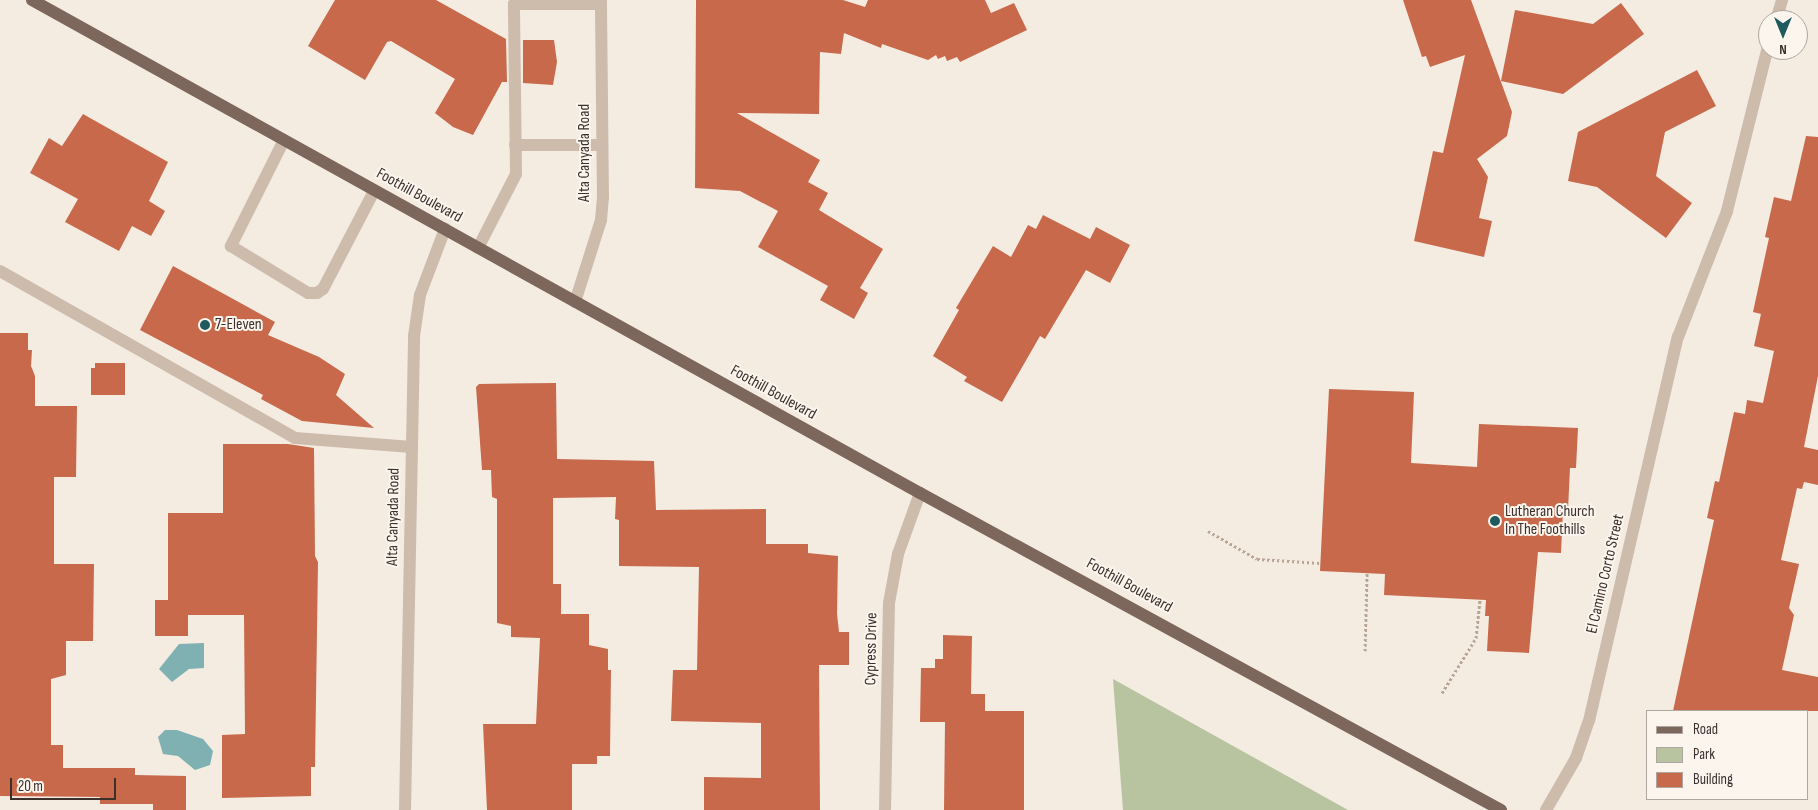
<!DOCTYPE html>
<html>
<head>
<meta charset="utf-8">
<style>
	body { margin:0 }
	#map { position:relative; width:1818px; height:810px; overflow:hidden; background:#f4ebe1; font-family:"Sofia Sans Condensed",sans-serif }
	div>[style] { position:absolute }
	.green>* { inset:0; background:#b8c4a0 }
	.water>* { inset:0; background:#7fb0b2 }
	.building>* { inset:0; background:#c8694b }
	.path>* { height:3px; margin-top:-1.5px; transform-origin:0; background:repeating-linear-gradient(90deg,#b9a596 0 2.5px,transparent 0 5px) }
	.minor>* { height:12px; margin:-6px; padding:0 6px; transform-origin:6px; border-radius:6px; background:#cdbbac }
	.major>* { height:12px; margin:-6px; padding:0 6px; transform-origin:6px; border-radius:6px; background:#7d675c }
	.dots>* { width:14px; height:14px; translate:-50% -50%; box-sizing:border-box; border:2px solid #fbf5ee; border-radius:50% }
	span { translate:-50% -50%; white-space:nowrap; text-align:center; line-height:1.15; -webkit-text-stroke:4px #fbf5ee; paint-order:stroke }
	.street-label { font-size:16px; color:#3b302b }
	.poi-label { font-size:16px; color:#3b302b }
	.left { translate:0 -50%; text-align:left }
	.legend { position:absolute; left:1646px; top:710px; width:162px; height:90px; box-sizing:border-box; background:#fbf5ee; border:1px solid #aea6a0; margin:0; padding:6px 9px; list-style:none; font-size:15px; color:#3b302b }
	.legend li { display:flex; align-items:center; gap:10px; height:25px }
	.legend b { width:25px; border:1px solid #aea6a0 }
	.north { position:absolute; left:1758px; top:10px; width:50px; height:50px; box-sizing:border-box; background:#fbf5ee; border:1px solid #aea6a0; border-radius:50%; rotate:180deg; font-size:14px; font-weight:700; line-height:20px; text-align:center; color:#3b302b }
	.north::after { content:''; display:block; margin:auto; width:18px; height:22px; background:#1f5a5e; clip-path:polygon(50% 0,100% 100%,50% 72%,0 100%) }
	.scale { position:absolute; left:10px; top:778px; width:106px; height:22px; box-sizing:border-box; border:2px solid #3b302b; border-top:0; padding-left:6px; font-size:15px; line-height:18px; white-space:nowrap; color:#3b302b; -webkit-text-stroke:4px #fbf5ee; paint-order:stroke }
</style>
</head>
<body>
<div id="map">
	<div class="green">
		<i style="clip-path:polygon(1113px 679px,1348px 810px,1123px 810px)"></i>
	</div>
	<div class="water">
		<i style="clip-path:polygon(204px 643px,204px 668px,189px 669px,172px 682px,159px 669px,179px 644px)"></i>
		<i style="clip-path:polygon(165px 730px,177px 730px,203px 739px,213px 751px,210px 765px,195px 770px,178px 756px,163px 754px,158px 737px)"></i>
	</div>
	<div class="building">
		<i style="clip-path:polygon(335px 0,436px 0,506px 39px,507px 82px,502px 82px,473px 135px,453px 127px,435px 113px,455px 79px,391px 41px,387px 42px,365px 80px,308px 46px)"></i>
		<i style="clip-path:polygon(696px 0,843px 0,865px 7px,868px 0,985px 0,991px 13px,1014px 3px,1027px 30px,960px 62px,957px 57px,947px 61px,945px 56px,938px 59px,936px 55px,928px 60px,882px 44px,881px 48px,844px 33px,841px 54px,820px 52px,819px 114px,737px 113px,820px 160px,808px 182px,828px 193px,819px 210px,883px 249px,860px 288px,868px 293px,854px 319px,820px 300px,828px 286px,758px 247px,778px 211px,740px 191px,695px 188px)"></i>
		<i style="clip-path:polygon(1403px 0,1471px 0,1512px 112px,1507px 136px,1477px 159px,1488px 177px,1479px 218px,1492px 221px,1484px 257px,1414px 241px,1433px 151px,1443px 153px,1465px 55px,1430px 67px,1426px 56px,1422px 57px)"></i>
		<i style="clip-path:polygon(1621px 3px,1644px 34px,1563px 94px,1501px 81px,1515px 10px,1593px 24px)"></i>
		<i style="clip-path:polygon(523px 40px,554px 40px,557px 62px,553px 85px,523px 83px)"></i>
		<i style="clip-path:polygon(1697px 70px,1716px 106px,1665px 132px,1656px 176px,1692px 203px,1666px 238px,1597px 187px,1568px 181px,1578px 132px)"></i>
		<i style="clip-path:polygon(83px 114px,168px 162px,149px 201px,165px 211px,151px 236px,132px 226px,119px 251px,65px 222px,78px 199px,30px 173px,49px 138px,62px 146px)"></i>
		<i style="clip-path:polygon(1806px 136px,1818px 137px,1818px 376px,1804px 447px,1818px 450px,1818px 485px,1804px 482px,1802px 489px,1797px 488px,1781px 560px,1799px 564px,1789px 608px,1794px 615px,1782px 670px,1818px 677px,1818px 711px,1673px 711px,1714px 520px,1707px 518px,1715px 481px,1719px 482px,1734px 412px,1745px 414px,1747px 400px,1763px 403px,1774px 351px,1754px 346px,1761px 314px,1753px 312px,1769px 238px,1765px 237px,1774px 197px,1791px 201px)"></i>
		<i style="clip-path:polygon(1043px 215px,1090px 239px,1096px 227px,1130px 245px,1110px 283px,1086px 270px,1045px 339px,1040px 336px,1002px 402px,964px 381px,967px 377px,933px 356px,959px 310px,956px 308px,993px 246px,1011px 257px,1028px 225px,1036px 229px)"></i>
		<i style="clip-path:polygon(173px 266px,275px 322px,268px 335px,319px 357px,345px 374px,336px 395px,374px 428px,302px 421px,261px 399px,263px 395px,140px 330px)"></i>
		<i style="clip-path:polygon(0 333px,28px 333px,28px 350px,32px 350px,31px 366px,35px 376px,35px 406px,77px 406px,76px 477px,54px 477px,54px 564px,94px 564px,93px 641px,66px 641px,66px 675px,51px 679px,51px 745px,63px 745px,63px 768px,135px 768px,135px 775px,186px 776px,186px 810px,153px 810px,153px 804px,100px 804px,100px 797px,0 796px)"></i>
		<i style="clip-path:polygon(95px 363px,125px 363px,125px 395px,91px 395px,91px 368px,95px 368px)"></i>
		<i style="clip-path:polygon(556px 383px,557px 459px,654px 461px,656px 510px,766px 509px,766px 544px,808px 544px,808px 553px,838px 556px,837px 614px,839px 632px,849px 632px,849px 665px,819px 665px,820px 810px,704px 810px,704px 777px,761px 778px,761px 723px,671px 721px,673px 670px,697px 670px,699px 567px,619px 566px,619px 520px,615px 519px,616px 497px,553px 498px,553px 584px,561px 584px,561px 614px,589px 614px,589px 645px,608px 649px,608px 670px,611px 670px,610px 756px,597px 756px,597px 764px,572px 764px,572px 810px,487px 810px,483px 724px,536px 724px,540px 638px,511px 637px,511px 626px,497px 623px,497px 499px,492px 497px,491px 470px,482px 470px,476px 387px,479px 384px)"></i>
		<i style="clip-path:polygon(1329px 389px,1414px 392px,1411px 463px,1477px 467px,1479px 424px,1578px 428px,1576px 468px,1570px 468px,1568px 510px,1563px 510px,1561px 553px,1538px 552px,1529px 653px,1487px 651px,1489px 616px,1485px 616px,1486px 600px,1384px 595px,1385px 574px,1320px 571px)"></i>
		<i style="clip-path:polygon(223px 444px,288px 444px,314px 448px,315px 556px,318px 562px,315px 767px,311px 767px,311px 796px,222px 798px,222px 735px,245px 734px,244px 615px,188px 615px,188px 636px,155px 636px,155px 600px,168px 600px,168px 513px,223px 513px)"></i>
		<i style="clip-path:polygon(943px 635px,972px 636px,971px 694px,985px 694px,985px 711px,1024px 711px,1024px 810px,944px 810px,945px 722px,920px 722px,921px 668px,935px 668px,935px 659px,943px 659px)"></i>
	</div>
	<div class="path">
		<i style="left:1208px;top:531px;width:56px;rotate:29.7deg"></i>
		<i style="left:1257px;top:559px;width:63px;rotate:3.6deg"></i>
		<i style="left:1365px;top:651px;width:78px;rotate:-88.5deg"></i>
		<i style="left:1442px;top:693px;width:65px;rotate:-58.3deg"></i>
		<i style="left:1476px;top:638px;width:39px;rotate:-84deg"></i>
	</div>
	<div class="minor">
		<i style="left:1776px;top:20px;width:21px;rotate:-73deg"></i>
		<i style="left:284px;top:140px;width:119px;rotate:116.6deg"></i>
		<i style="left:231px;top:246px;width:90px;rotate:31.4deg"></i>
		<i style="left:308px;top:293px;width:9px"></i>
		<i style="left:317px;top:293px;width:7px;rotate:-34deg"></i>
		<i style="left:323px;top:289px;width:110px;rotate:-62.5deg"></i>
		<i style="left:515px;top:145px;width:87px"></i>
		<i style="left:478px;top:248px;width:83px;rotate:-62.8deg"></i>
		<i style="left:516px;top:174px;width:170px;rotate:-90.7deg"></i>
		<i style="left:514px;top:4px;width:87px"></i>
		<i style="left:0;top:271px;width:339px;rotate:29.5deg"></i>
		<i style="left:295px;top:438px;width:117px;rotate:4.4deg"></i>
		<i style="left:575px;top:302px;width:86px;rotate:-72.4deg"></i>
		<i style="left:601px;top:220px;width:22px;rotate:-85deg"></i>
		<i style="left:603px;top:198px;width:198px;rotate:-90.6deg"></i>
		<i style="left:405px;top:810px;width:474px;rotate:-88.9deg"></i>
		<i style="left:414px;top:336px;width:41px;rotate:-81.7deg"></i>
		<i style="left:420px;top:295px;width:71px;rotate:-69.3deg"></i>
		<i style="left:885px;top:810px;width:207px;rotate:-88.9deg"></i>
		<i style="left:889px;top:603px;width:50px;rotate:-79.6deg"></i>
		<i style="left:898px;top:554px;width:65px;rotate:-70.2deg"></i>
		<i style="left:1546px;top:810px;width:60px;rotate:-60deg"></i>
		<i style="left:1576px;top:758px;width:39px;rotate:-71deg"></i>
		<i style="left:1589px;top:721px;width:394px;rotate:-77deg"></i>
		<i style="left:1678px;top:337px;width:135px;rotate:-68.7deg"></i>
		<i style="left:1727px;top:211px;width:169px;rotate:-76deg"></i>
	</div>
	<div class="major">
		<i style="left:32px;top:0;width:1016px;rotate:29.04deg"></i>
		<i style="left:920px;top:493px;width:662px;rotate:28.62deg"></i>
	</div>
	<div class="dots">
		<i style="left:205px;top:325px;background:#1f5a5e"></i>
		<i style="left:1495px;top:521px;background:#1f5a5e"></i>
	</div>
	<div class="street-label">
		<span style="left:585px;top:153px;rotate:-90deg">Alta Canyada Road</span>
		<span style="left:419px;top:196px;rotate:29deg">Foothill Boulevard</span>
		<span style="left:773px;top:393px;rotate:29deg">Foothill Boulevard</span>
		<span style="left:394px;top:517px;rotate:-89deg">Alta Canyada Road</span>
		<span style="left:1606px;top:574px;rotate:-77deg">El Camino Corto Street</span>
		<span style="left:1129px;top:586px;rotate:29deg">Foothill Boulevard</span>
		<span style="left:872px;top:649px;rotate:-89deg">Cypress Drive</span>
	</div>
	<div class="poi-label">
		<span class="left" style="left:215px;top:325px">7-Eleven</span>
		<span class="left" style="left:1505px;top:521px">Lutheran Church<br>In The Foothills</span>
	</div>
	<ul class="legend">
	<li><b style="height:6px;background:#7d675c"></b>Road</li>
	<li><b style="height:14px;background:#b8c4a0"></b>Park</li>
	<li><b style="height:14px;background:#c8694b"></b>Building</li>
	</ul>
	<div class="north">N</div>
	<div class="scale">20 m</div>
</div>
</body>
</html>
